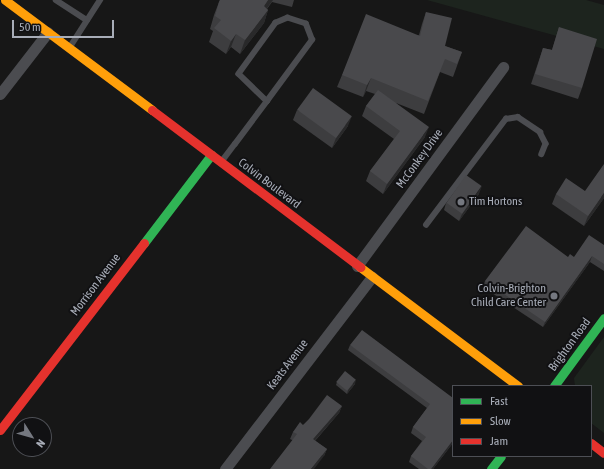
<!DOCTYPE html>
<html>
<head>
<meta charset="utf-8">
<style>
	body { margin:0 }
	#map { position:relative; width:604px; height:469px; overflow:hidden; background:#171717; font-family:"Asap Condensed",sans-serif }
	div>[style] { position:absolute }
	.green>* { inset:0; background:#1d241e }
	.lane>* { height:5.5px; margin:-2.75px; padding:0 2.75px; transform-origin:2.75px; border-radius:2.75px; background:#4b4c50 }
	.street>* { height:11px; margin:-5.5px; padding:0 5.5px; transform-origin:5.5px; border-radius:5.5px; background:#4b4c50 }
	.fast>* { height:9px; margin:-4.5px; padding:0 4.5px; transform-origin:4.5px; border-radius:4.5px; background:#30b455 }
	.slow>* { height:9px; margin:-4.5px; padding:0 4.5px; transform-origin:4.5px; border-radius:4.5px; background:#ff9f0a }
	.jam>* { height:9px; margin:-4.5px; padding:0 4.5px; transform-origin:4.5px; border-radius:4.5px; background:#e5322d }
	.wall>* { inset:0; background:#3d3d3f }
	.shaded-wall>* { inset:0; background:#29292a }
	.building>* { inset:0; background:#49494c; transform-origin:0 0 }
	.dots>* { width:11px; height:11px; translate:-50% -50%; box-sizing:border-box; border:2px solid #111113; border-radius:50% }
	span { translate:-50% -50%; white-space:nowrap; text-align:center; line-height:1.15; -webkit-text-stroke:4px #111113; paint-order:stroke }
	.street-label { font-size:12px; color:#a8adb8 }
	.poi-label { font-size:12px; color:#a8adb8 }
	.left { translate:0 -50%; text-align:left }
	.right { translate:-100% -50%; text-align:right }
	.legend { position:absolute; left:452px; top:385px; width:140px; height:72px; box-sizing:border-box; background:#111113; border:1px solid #4d4f55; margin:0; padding:5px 7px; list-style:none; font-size:12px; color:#a8adb8 }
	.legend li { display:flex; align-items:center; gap:8px; height:20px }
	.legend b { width:20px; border:1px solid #4d4f55 }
	.north { position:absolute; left:12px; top:417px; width:40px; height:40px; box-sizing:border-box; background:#111113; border:1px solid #4d4f55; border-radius:50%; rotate:127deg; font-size:11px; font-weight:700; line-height:16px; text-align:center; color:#a8adb8 }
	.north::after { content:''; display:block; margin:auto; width:14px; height:18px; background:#757880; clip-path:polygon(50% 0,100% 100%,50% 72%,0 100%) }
	.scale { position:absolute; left:12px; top:20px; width:102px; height:18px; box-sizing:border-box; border:2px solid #a8adb8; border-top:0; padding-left:5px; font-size:12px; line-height:14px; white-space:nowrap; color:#a8adb8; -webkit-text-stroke:3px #111113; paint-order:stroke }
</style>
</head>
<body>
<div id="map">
	<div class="green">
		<i style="clip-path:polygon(427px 0,586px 0,604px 5px,604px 49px)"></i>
		<i style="clip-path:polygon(604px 337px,604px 433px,591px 423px,591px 386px,575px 386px,574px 378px)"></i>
	</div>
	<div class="lane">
		<i style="left:56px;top:0;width:37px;rotate:33deg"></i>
		<i style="left:70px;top:47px;width:56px;rotate:-57.4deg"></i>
		<i style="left:222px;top:161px;width:21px;rotate:-53deg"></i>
		<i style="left:235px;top:144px;width:54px;rotate:-53.3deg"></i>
		<i style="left:267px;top:101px;width:76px;rotate:-53.6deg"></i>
		<i style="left:312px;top:40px;width:17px;rotate:-111deg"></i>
		<i style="left:306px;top:24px;width:19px;rotate:-162deg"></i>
		<i style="left:288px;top:18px;width:13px;rotate:157deg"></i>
		<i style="left:276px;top:23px;width:63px;rotate:126deg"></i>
		<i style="left:239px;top:74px;width:39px;rotate:44deg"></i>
		<i style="left:426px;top:225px;width:133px;rotate:-53deg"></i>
		<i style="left:506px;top:119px;width:12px;rotate:-9deg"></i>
		<i style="left:518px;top:117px;width:27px;rotate:34deg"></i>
		<i style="left:540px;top:132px;width:13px;rotate:63deg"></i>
		<i style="left:546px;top:144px;width:11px;rotate:112deg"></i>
	</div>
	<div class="street">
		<i style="left:0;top:94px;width:78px;rotate:-52.3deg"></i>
		<i style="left:357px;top:266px;width:247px;rotate:-53.7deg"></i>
		<i style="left:225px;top:469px;width:242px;rotate:-52.6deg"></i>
	</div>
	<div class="fast">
		<i style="left:144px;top:243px;width:111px;rotate:-52.7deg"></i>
		<i style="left:554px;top:386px;width:84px;rotate:-53.7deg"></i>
		<i style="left:491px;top:469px;width:16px;rotate:-52deg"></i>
	</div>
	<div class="slow">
		<i style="left:5px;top:0;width:184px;rotate:36.8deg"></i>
		<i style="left:360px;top:267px;width:198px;rotate:37deg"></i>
	</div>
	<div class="jam">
		<i style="left:152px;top:110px;width:261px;rotate:37deg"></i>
		<i style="left:0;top:430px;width:236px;rotate:-52.4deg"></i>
		<i style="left:591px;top:443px;width:16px;rotate:38deg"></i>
	</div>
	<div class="wall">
		<i style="clip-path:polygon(220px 0,294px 0,292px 7px,272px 2px,267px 9px,268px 10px,264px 23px,240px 54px,231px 47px,226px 54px,209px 42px,213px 31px,210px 29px,214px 15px,219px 2px)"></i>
		<i style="clip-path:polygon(426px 12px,445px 46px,462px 52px,453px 77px,440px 72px,424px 114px,396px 103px,425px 137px,383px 194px,366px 181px,370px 171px,394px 139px,362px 116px,366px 106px,375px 94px,366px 91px,363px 97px,337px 87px,342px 75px,419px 35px,422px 24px)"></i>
		<i style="clip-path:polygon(559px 27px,582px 88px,578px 99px,531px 84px,543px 48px,552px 50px)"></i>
		<i style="clip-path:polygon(297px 110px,348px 126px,332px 148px,293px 120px)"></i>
		<i style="clip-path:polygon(585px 191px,604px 198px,584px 226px,552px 204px,556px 194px)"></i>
		<i style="clip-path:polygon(479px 194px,459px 221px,444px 210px,446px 203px)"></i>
		<i style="clip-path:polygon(604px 245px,604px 271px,590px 262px,543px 327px,483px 287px,485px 281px,568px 257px,574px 257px)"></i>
		<i style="clip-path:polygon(350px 345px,453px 398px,453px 443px,433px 469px,419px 469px,409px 462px,411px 456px,422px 441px,411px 433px,413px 427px,427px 408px,348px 350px)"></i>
		<i style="clip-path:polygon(337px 382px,355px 384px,347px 394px,336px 385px)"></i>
		<i style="clip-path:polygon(342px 406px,339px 413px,315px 441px,327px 449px,324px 456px,290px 439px,293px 432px,303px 425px)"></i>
	</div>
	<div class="shaded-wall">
		<i style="clip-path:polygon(268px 0,273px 0,259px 19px,264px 6px)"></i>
		<i style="clip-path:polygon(268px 10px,264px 23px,240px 54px,245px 40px)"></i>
		<i style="clip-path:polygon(236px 34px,231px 47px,226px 54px,231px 41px)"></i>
		<i style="clip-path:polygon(371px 78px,366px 91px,363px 97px,367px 85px)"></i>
		<i style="clip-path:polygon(352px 116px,348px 126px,332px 148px,336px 138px)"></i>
		<i style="clip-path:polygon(429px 127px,425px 137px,383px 194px,387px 184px)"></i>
		<i style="clip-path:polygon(482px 186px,479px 194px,459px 221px,462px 214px)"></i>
		<i style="clip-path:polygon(604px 193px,604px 198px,584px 226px,588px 216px)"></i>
		<i style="clip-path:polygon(592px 256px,590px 262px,543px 327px,545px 322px)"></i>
		<i style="clip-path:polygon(356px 380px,355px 384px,347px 394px,348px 390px)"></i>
		<i style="clip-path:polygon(342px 406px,339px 413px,310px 446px,313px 439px)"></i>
		<i style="clip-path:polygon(453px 440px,453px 443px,433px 469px,431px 469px)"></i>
		<i style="clip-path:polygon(327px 449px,324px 456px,314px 469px,311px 469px)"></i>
	</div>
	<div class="building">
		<i style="clip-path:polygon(220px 0,268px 0,264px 6px,268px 10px,245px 40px,236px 34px,231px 41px,214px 28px,221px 20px,215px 16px,219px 2px)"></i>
		<i style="clip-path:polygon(426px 12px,452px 18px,445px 46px,462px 52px,457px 64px,445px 59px,428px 101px,371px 78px,367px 85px,342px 75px,366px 14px,420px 36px)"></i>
		<i style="clip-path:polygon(559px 27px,597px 39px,582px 88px,535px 74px,543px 48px,552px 50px)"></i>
		<i style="left:313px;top:88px;width:48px;height:27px;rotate:36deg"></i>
		<i style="clip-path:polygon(378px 90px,429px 127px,387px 184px,370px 171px,400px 131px,366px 106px)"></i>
		<i style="clip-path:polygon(604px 164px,604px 193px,588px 216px,556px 194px,566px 178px,585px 191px)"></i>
		<i style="left:466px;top:175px;width:19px;height:34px;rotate:35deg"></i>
		<i style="clip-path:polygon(526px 226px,568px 257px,570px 254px,574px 257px,589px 235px,604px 245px,604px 264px,592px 256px,545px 322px,485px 281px)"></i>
		<i style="clip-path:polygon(362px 330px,453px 398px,453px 440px,431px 469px,428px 469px,411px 456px,426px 437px,413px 427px,430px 404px,350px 345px)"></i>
		<i style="left:345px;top:371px;width:14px;height:14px;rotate:39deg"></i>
		<i style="clip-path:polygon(327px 395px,342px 406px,313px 439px,327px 449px,311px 469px,270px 469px,297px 434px,293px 432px,300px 422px,303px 425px,309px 419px)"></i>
	</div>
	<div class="dots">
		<i style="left:461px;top:202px;background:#757880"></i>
		<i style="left:554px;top:296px;background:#757880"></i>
	</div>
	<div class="street-label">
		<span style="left:420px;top:159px;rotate:-54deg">McConkey Drive</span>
		<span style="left:269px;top:184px;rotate:37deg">Colvin Boulevard</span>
		<span style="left:96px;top:285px;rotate:-53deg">Morrison Avenue</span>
		<span style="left:570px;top:345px;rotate:-54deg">Brighton Road</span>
		<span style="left:288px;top:365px;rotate:-53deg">Keats Avenue</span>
	</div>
	<div class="poi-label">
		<span class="left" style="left:469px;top:202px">Tim Hortons</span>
		<span class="right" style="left:546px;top:296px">Colvin-Brighton<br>Child Care Center</span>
	</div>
	<ul class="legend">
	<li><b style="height:5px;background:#30b455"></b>Fast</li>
	<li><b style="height:5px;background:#ff9f0a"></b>Slow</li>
	<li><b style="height:5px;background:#e5322d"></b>Jam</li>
	</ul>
	<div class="north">N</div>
	<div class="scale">50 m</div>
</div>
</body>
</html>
